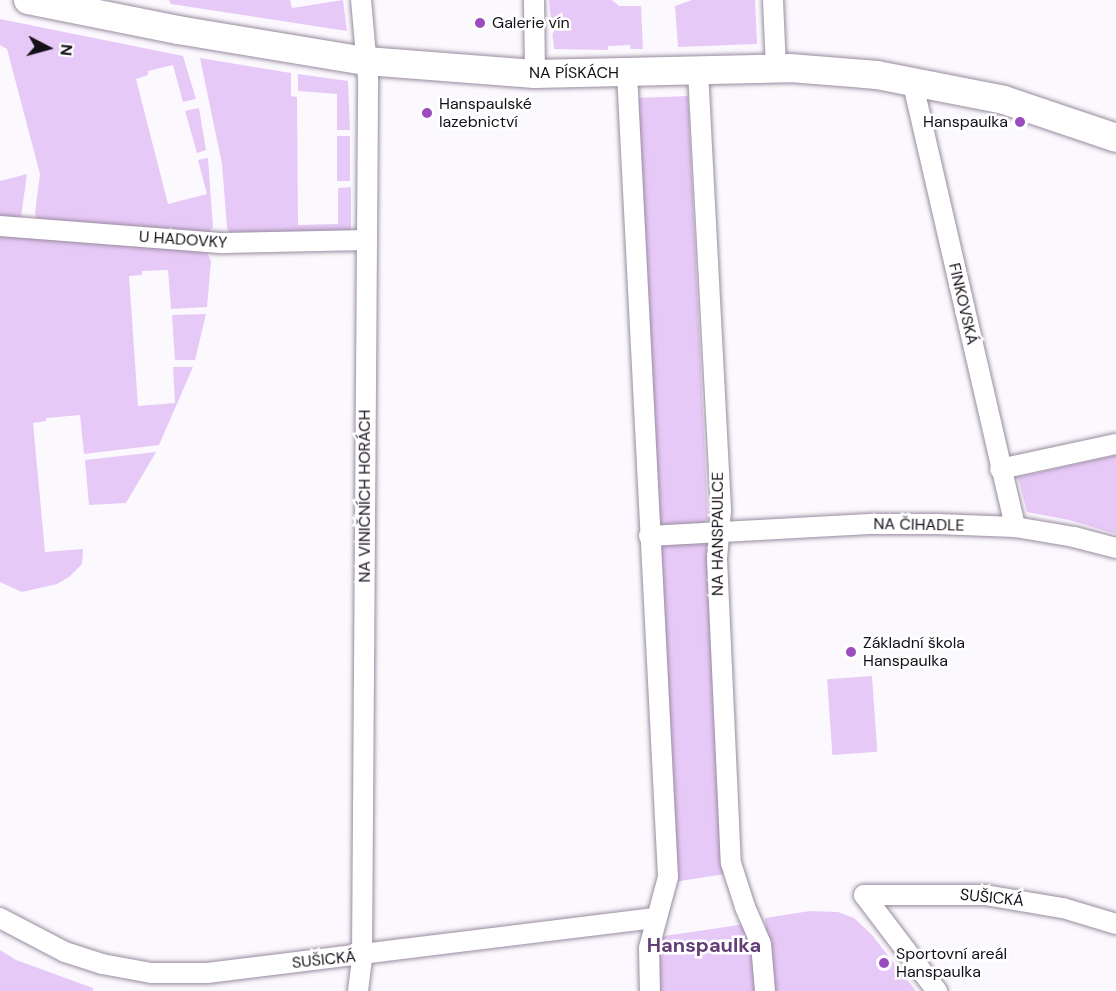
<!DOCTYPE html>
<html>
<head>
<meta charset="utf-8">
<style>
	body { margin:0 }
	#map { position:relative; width:1116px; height:991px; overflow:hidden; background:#fbf9fd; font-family:"DM Sans",sans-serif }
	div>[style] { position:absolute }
	.green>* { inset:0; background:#e7c9f7; transform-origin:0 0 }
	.roads { filter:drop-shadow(0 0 2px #998ba0) drop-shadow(0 0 2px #998ba0) }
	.street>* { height:20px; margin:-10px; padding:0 10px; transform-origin:10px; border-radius:10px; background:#fff }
	.secondary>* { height:28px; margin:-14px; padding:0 14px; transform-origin:14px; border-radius:14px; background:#fff }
	.dots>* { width:16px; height:16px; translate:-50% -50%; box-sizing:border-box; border:3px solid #fff; border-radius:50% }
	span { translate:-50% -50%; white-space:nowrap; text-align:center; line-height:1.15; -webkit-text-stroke:5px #fff; paint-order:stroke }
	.poi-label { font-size:16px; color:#151018 }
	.left { translate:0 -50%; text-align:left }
	.right { translate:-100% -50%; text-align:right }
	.street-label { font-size:16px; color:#151018 }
	.quarter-label { font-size:20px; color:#643e76; font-weight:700 }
	.north { position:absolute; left:18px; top:18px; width:60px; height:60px; -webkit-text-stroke:4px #fff; paint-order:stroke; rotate:96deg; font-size:16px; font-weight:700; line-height:24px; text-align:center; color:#151018 }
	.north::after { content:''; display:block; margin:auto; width:21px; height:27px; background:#151018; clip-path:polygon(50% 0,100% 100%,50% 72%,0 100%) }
</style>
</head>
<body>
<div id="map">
	<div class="green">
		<i style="clip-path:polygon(169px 0,290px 0,292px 8px,343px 0,347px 31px,171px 4px)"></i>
		<i style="clip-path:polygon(549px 0,612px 0,619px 6px,641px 6px,643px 49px,631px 49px,630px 45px,608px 46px,608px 50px,554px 49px)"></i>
		<i style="clip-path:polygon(692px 0,755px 0,757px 44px,678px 47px,675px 6px)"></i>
		<i style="clip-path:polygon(0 19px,183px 56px,196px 99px,183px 102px,173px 65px,148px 71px,148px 75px,136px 79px,168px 204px,207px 194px,198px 160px,208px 158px,213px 227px,208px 234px,37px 219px,35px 213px,40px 174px,7px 49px,0 45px)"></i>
		<i style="clip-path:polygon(200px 58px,291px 73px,291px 96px,297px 97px,298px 225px,338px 224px,338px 188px,351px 187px,351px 235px,230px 236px,227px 227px,222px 164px)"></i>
		<i style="clip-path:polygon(298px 74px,348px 81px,350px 130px,337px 130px,337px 94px,298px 91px)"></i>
		<i style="clip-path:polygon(688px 96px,708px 519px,703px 523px,663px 525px,658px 523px,636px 98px)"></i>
		<i style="clip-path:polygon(199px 108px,206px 150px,197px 153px,185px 111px)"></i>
		<i style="left:337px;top:136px;width:13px;height:45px"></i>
		<i style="clip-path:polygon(27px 174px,21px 217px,17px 222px,0 224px,0 181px)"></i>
		<i style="clip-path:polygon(0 234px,206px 251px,211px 261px,207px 307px,171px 309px,168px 270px,142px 271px,142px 275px,129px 276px,138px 406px,175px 403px,173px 367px,193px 367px,159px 445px,84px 454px,80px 415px,46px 418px,46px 421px,33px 423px,45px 552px,83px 549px,82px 564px,69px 577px,57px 584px,22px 592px,0 582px)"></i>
		<i style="clip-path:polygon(206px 314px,195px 360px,175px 360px,172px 315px)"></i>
		<i style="clip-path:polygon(156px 452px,126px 503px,89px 505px,85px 460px)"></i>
		<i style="clip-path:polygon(1116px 455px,1116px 534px,1069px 520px,1027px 512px,1018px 477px)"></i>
		<i style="clip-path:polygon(707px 542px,709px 545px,725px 874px,674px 882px,660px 545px)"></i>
		<i style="left:872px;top:676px;width:76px;height:45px;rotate:86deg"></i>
		<i style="clip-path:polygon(810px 911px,838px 912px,854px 918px,872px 935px,916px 991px,771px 991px,765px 918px)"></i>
		<i style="clip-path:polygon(746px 924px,750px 930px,759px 991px,655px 991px,657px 937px)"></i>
		<i style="clip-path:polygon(0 950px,16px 960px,93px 988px,93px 991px,0 991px)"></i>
	</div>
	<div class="roads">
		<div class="street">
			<i style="left:534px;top:0;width:74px;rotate:89.2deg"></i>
			<i style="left:773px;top:0;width:68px;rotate:87.5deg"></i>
			<i style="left:698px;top:71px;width:440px;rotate:87deg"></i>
			<i style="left:721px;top:510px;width:49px;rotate:94.7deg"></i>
			<i style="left:717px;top:559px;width:304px;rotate:87.4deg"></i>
			<i style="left:731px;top:863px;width:46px;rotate:72.3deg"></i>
			<i style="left:745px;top:907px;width:40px;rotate:66.6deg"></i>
			<i style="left:761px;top:944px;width:47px;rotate:85.1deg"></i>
			<i style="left:627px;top:73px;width:805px;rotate:87.08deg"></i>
			<i style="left:668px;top:877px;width:73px;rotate:105deg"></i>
			<i style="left:649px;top:948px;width:43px;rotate:88.7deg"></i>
			<i style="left:912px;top:80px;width:459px;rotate:77deg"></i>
			<i style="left:0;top:226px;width:224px;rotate:4.4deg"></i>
			<i style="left:223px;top:243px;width:144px;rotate:-1.2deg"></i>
			<i style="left:1000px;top:469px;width:119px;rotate:-12.2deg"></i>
			<i style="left:649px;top:536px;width:225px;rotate:-3.1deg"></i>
			<i style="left:874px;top:524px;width:63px"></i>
			<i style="left:937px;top:524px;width:78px;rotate:2.2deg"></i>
			<i style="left:1015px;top:527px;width:60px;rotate:9.6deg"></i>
			<i style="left:1074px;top:537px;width:43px;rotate:14.7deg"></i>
			<i style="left:864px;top:895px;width:121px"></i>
			<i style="left:985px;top:895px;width:79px;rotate:9.5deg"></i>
			<i style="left:1063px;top:908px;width:55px;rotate:16.8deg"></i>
			<i style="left:864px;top:895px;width:121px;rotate:52.8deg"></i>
			<i style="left:0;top:918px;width:73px;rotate:27.6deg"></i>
			<i style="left:65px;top:952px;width:39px;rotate:18deg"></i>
			<i style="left:102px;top:964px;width:50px;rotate:10.4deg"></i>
			<i style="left:151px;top:973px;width:56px"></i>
			<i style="left:207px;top:973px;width:453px;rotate:-7deg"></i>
			<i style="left:358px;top:991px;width:35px;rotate:-83deg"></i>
			<i style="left:362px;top:956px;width:716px;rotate:-89.6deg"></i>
			<i style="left:367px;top:240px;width:162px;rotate:-89.6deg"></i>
			<i style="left:368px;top:78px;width:78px;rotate:-95.1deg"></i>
		</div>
		<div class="secondary">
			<i style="left:28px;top:0;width:153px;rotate:11.3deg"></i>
			<i style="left:178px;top:30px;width:191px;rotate:9.4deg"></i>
			<i style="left:366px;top:61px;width:169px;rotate:4.4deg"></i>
			<i style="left:535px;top:74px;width:255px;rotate:-1.3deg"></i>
			<i style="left:790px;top:68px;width:87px;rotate:4.6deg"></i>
			<i style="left:877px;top:75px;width:129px;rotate:11.1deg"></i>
			<i style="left:1004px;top:100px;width:118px;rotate:18.7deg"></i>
		</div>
	</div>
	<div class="dots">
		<i style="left:480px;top:23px;background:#9a4cbd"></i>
		<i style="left:427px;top:113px;background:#9a4cbd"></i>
		<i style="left:1020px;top:122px;background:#9a4cbd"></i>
		<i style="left:851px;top:652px;background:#9a4cbd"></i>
		<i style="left:884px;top:963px;background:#9a4cbd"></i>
	</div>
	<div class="poi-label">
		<span class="left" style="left:492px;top:23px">Galerie vín</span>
		<span class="left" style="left:439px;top:113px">Hanspaulské<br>lazebnictví</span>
		<span class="right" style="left:1008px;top:122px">Hanspaulka</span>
		<span class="left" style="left:863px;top:652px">Základní škola<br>Hanspaulka</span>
		<span class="left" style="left:896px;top:963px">Sportovní areál<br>Hanspaulka</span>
	</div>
	<div class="street-label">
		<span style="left:574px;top:73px">NA PÍSKÁCH</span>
		<span style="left:183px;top:240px;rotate:4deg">U HADOVKY</span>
		<span style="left:963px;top:304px;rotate:77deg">FINKOVSKÁ</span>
		<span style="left:365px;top:496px;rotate:-90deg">NA VINIČNÍCH HORÁCH</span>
		<span style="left:919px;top:525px;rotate:1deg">NA ČIHADLE</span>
		<span style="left:718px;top:534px;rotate:-90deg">NA HANSPAULCE</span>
		<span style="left:992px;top:898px;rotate:6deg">SUŠICKÁ</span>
		<span style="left:324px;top:960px;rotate:-6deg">SUŠICKÁ</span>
	</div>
	<div class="quarter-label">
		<span style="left:704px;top:945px">Hanspaulka</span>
	</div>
	<div class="north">N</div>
</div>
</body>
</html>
